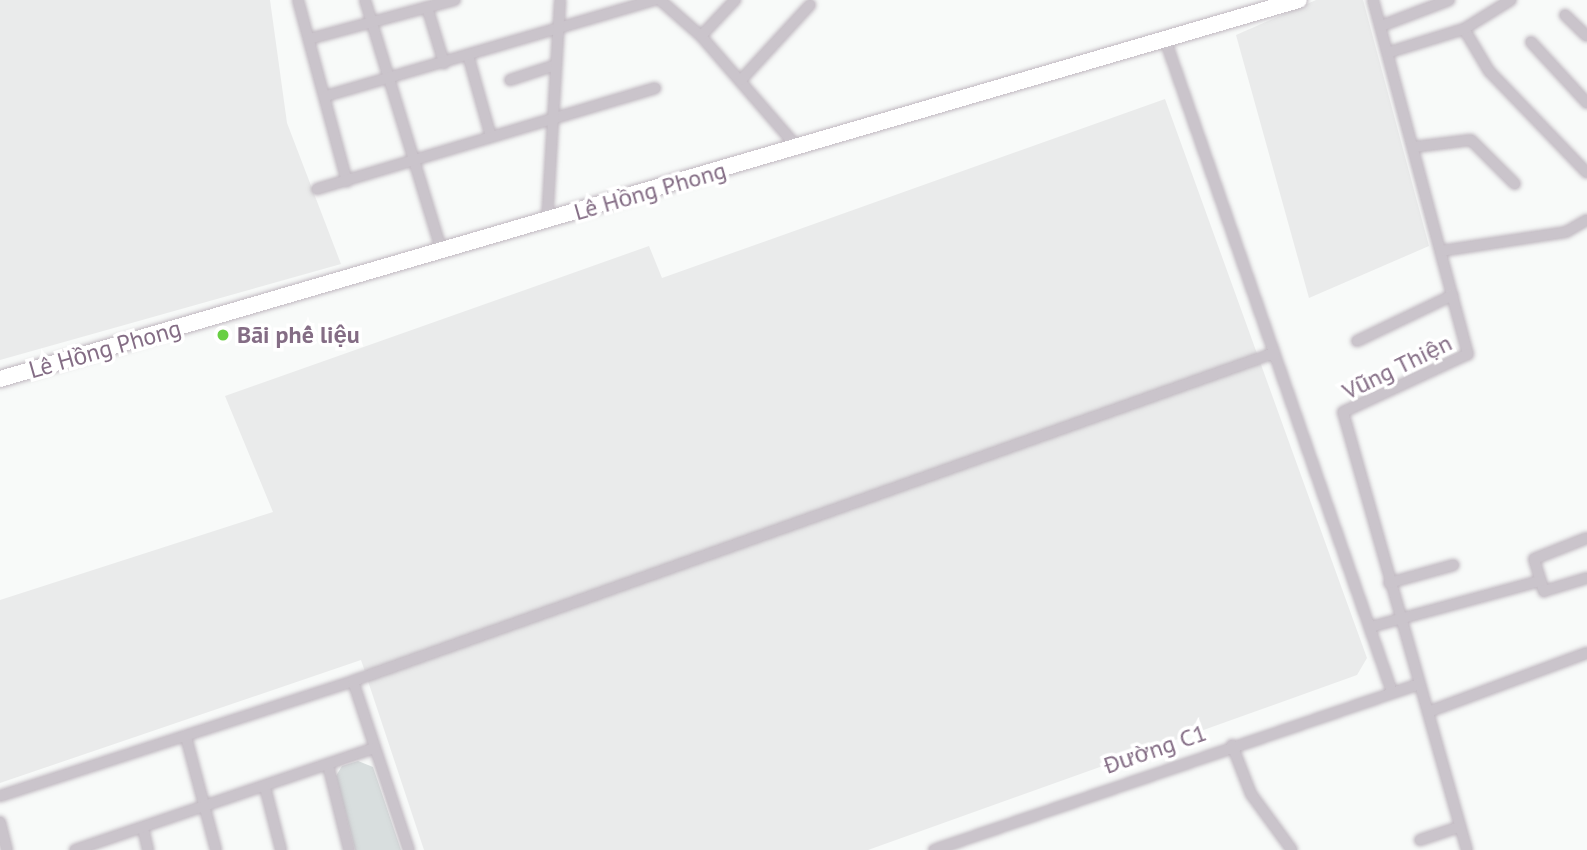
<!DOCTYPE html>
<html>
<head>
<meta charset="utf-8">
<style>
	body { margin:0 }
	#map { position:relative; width:1587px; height:850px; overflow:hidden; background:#f8faf9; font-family:"PT Sans",sans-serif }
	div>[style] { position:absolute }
	.built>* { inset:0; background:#eaebeb }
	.green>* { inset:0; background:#d8dede }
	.roads { filter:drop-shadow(0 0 2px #bfb7bf) drop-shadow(0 0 2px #bfb7bf) }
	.minor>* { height:10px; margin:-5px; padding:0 5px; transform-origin:5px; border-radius:5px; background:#cac4cb }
	.secondary>* { height:16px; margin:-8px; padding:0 8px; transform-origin:8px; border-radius:8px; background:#fff }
	.dots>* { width:19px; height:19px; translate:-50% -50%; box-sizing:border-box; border:4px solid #fff; border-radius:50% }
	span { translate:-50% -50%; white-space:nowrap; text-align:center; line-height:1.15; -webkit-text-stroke:7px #fff; paint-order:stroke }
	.street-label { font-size:24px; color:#846d85 }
	.poi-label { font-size:24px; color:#846d85; font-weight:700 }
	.left { translate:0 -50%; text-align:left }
</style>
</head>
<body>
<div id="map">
	<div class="built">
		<i style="clip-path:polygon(0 0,270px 0,287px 123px,341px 264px,0 360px)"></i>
		<i style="clip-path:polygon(1316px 0,1363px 0,1429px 246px,1309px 298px,1236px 35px)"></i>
		<i style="clip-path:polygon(1165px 99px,1367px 658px,1357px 675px,868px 850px,424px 850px,361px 660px,0 783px,0 600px,273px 512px,225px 396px,649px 246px,662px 278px)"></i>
	</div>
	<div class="green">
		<i style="clip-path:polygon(358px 761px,373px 767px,401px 850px,355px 850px,336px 776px,342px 766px)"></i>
	</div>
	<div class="roads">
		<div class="minor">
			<i style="left:298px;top:0;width:188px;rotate:74.9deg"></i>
			<i style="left:365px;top:0;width:264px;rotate:73deg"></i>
			<i style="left:660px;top:0;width:55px;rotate:41.3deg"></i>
			<i style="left:701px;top:36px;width:148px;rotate:49.1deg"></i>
			<i style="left:1373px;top:0;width:367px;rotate:75deg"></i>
			<i style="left:1468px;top:354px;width:138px;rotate:155.1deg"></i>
			<i style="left:1343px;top:412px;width:455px;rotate:74.2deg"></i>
			<i style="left:427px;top:7px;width:59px;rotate:73.1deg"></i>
			<i style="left:1565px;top:15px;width:30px;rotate:44deg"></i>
			<i style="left:1381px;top:26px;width:73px;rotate:-20.9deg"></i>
			<i style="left:1464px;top:29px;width:49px;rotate:59.2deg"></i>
			<i style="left:1489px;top:71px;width:141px;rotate:46.1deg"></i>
			<i style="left:701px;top:36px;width:50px;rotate:-46.6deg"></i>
			<i style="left:309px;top:39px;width:151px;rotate:-15deg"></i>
			<i style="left:1166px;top:42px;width:685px;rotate:70.82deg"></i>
			<i style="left:1531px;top:42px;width:83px;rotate:47.4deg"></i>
			<i style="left:1390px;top:52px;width:77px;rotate:-17.3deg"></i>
			<i style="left:1464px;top:29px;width:55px;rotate:-31.7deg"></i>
			<i style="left:468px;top:55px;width:85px;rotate:74.3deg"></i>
			<i style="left:510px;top:80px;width:48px;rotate:-18.1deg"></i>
			<i style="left:741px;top:80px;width:102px;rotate:-47.4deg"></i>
			<i style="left:326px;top:96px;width:342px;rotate:-16.3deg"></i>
			<i style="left:1414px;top:147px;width:57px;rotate:-7deg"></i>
			<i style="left:1471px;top:140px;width:62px;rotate:45deg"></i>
			<i style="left:317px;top:189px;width:353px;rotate:-16.6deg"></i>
			<i style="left:547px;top:221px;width:221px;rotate:-86.6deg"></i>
			<i style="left:1441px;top:251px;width:126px;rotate:-8.6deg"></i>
			<i style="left:1566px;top:232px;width:24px;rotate:-30deg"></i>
			<i style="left:1357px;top:341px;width:106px;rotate:-25.6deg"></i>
			<i style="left:1587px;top:538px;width:57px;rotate:158.4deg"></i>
			<i style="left:1534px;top:559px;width:34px;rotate:73deg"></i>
			<i style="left:1544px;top:591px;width:45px;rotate:-16.8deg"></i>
			<i style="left:1389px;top:583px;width:67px;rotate:-15.5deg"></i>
			<i style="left:1374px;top:626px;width:172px;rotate:-15.2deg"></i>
			<i style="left:353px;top:681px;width:178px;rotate:71.7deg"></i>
			<i style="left:1428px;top:712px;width:170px;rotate:-20.4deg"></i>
			<i style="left:186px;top:737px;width:117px;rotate:75.1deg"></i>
			<i style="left:1232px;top:745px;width:53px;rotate:68.8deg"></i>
			<i style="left:1251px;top:794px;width:69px;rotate:53.8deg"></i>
			<i style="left:328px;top:765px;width:88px;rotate:76.1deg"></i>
			<i style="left:265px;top:787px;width:65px;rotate:75.7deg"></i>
			<i style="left:0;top:796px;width:371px;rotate:-18deg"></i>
			<i style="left:353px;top:681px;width:978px;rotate:-19.6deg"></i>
			<i style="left:0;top:822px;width:29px;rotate:76deg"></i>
			<i style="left:143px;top:828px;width:23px;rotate:77deg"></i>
			<i style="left:1420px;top:840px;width:41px;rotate:-18.4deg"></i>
			<i style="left:75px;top:850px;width:317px;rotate:-18.8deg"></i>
			<i style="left:934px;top:850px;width:513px;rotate:-18.89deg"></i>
		</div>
		<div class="secondary">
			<i style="left:0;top:379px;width:1353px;rotate:-16.27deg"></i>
		</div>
	</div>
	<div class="dots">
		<i style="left:223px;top:335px;background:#68cf43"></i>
	</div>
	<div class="street-label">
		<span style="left:650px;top:191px;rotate:-16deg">Lê Hồng Phong</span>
		<span style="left:105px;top:349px;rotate:-16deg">Lê Hồng Phong</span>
		<span style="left:1397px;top:367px;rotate:-26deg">Vũng Thiện</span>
		<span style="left:1155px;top:749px;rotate:-19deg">Đường C1</span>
	</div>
	<div class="poi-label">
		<span class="left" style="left:237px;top:335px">Bãi phế liệu</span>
	</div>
</div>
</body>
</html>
